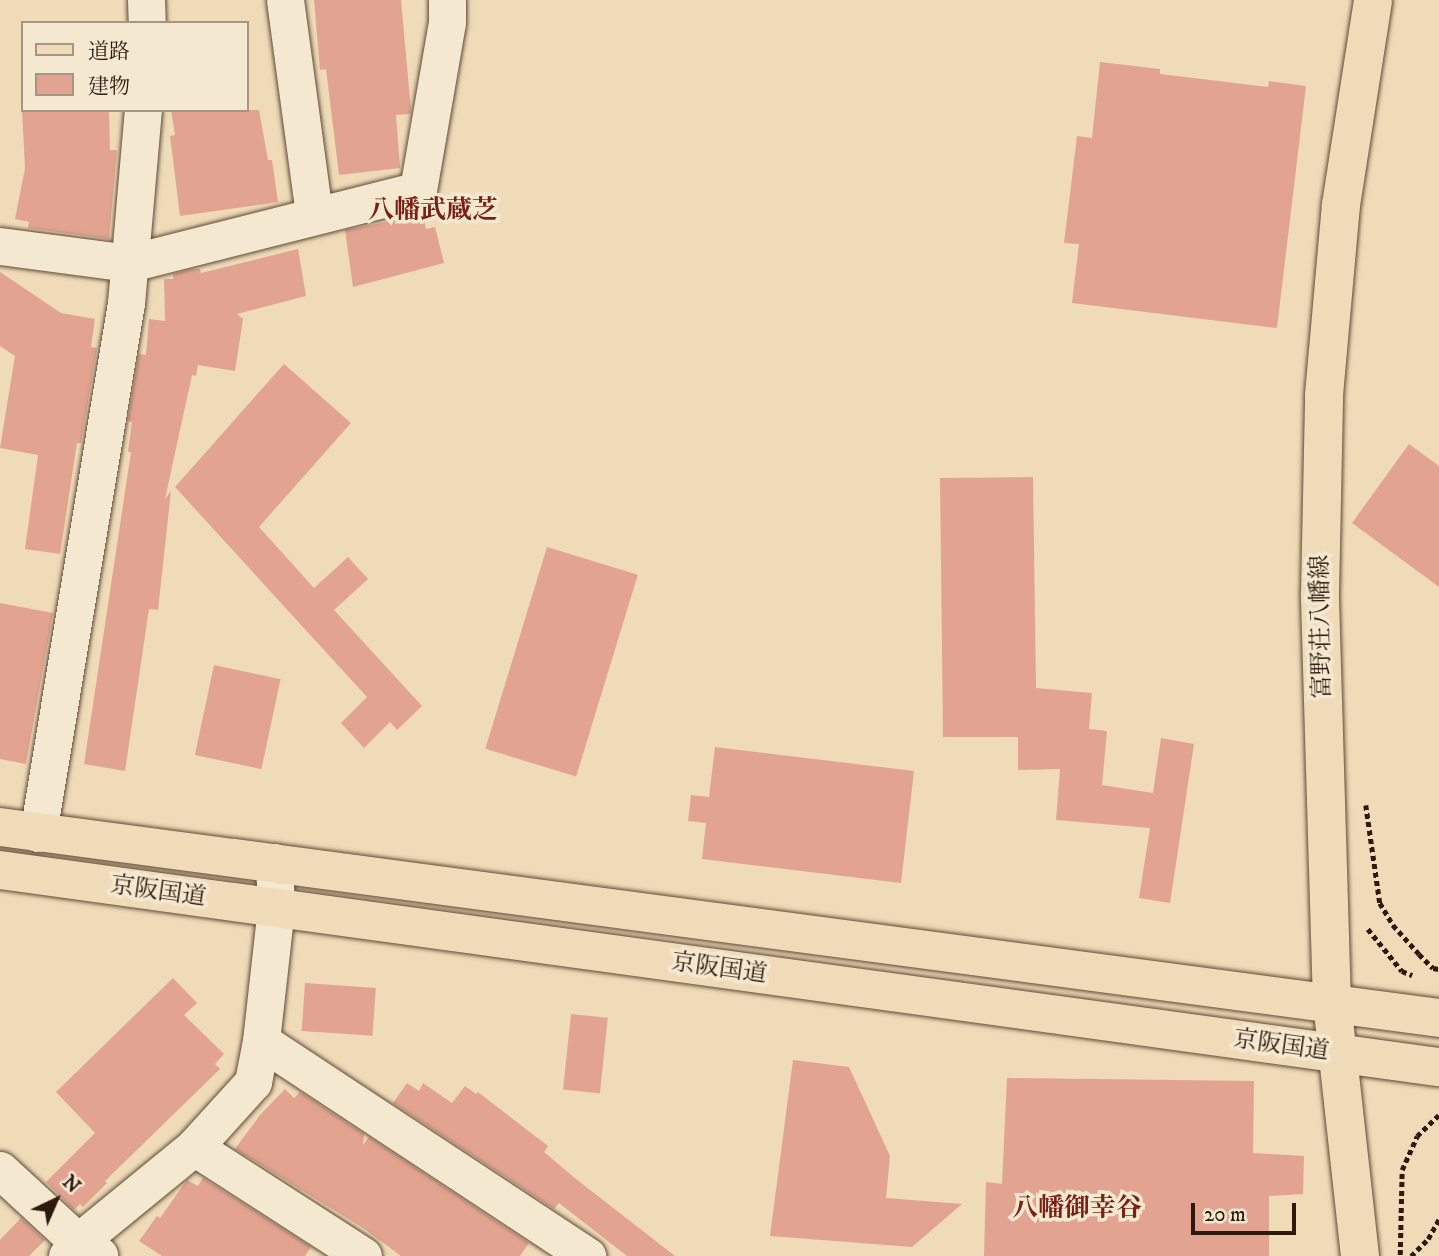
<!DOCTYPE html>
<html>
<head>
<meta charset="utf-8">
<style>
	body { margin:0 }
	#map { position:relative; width:1439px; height:1256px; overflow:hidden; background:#efdbb7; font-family:"IM FELL DW Pica","Noto Serif JP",serif }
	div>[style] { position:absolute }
	.building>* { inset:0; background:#e2a490; transform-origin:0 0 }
	.path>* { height:4.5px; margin-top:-2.25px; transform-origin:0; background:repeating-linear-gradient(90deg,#2d190e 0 5px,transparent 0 8.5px) }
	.roads { filter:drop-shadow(0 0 2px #5e4a38) drop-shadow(0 0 2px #5e4a38) }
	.minor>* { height:37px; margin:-18.5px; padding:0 18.5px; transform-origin:18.5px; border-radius:18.5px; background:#f5e8d0 }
	.major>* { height:38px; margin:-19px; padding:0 19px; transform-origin:19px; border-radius:19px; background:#efdbb7 }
	.highway>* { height:38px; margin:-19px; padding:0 19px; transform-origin:19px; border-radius:19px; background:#efdbb7 }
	span { translate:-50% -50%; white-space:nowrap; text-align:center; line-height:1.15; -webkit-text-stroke:7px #f5e8d0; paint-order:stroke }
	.street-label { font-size:24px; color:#2d190e }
	.neighbourhood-label { font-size:26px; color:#7a1f14; font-weight:700 }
	.legend { position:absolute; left:21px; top:21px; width:228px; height:91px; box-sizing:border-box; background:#f5e8d0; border:2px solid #a59582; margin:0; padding:9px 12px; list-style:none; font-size:21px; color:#2d190e }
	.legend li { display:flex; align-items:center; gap:14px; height:35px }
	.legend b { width:35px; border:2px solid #a59582 }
	.north { position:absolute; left:21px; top:1165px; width:70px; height:70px; -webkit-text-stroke:5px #f5e8d0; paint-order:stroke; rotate:44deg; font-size:19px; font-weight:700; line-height:28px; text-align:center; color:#2d190e }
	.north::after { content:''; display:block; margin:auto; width:24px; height:32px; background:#2d190e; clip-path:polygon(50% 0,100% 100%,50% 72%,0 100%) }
	.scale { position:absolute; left:1191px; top:1203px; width:105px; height:32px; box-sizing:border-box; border:4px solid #2d190e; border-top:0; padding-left:9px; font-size:21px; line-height:24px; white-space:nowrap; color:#2d190e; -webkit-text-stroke:5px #f5e8d0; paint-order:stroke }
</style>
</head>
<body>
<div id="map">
	<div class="building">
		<i style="clip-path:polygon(314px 0,401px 0,411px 110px,410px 114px,396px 115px,400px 168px,339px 175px,326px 69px,320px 70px)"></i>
		<i style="clip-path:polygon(1100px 62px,1160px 69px,1160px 74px,1268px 87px,1269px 81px,1306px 86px,1277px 328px,1072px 303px,1079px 244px,1064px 243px,1077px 136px,1092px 138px)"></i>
		<i style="clip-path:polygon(22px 110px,109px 110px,110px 150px,117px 150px,109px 239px,28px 228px,29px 222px,15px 219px,25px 168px)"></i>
		<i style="clip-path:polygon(171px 110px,259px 110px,268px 160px,272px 160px,278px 202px,180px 216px,170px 136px,175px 135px)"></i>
		<i style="clip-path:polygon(423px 215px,426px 229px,435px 227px,444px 263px,353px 287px,345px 230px)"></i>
		<i style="clip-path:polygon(298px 249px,306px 296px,237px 314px,243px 319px,235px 371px,198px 365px,196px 376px,192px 375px,165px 499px,171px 491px,158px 610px,149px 609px,125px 771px,84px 764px,131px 452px,128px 452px,132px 422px,128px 421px,139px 354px,146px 355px,149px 319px,165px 321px,164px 279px,173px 279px,173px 274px,192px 269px,200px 269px,201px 273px)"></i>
		<i style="clip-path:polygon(0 272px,61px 313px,95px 319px,91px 347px,97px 348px,81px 443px,77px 443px,60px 554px,25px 549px,38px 455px,0 448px,15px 356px,0 346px)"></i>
		<i style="clip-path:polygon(284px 364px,351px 423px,259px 527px,314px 588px,348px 557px,368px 579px,334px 610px,422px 706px,397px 730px,390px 722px,364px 748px,341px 723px,367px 697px,175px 487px)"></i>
		<i style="clip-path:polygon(1409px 444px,1439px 466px,1439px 587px,1352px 523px)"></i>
		<i style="clip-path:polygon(1033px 477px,1036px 688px,1092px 693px,1089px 729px,1107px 731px,1102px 785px,1153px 793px,1161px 738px,1194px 744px,1170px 903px,1139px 898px,1150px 828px,1056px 820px,1060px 769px,1018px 770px,1018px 737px,943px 737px,940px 478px)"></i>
		<i style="left:547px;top:547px;width:95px;height:211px;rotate:17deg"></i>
		<i style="clip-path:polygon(0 603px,53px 613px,26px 764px,0 759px)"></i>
		<i style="left:214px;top:665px;width:68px;height:92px;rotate:12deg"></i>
		<i style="clip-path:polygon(715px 747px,914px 771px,901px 883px,702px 859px,706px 823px,688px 821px,691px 795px,709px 797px)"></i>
		<i style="clip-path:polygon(173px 978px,197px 1003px,184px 1015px,224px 1054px,215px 1064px,220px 1069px,105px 1181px,107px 1183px,83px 1207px,80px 1204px,74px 1210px,46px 1182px,95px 1133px,56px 1092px)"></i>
		<i style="left:305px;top:983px;width:71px;height:48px;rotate:4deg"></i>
		<i style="left:571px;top:1014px;width:37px;height:76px;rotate:6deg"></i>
		<i style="clip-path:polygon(793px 1060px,849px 1067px,890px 1156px,886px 1198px,962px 1204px,912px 1247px,770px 1236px)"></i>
		<i style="clip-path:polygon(1007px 1078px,1254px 1081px,1253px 1153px,1304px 1156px,1303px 1194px,1269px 1196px,1269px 1256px,984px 1256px,986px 1182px,1002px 1184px)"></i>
		<i style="clip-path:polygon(407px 1083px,419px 1091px,423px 1083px,452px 1103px,465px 1086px,476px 1094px,478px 1092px,548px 1146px,544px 1152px,576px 1179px,675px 1256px,627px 1256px,559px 1203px,554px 1209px,393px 1103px)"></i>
		<i style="clip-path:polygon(285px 1089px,294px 1098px,300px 1092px,364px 1134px,363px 1145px,369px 1137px,529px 1243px,520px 1256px,401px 1256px,363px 1228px,235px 1149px,260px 1115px)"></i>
		<i style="clip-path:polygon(203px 1178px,311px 1247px,305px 1256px,162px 1256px,139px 1241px,157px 1216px,160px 1218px,187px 1180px,198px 1186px)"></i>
		<i style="clip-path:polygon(21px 1218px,45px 1240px,29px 1256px,0 1256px,0 1240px)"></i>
	</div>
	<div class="path">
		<i style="left:1366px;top:805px;width:99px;rotate:81.9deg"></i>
		<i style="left:1380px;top:903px;width:26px;rotate:59deg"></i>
		<i style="left:1393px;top:925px;width:39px;rotate:48deg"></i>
		<i style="left:1419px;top:954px;width:20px;rotate:45deg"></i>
		<i style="left:1433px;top:968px;width:6px;rotate:9deg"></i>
		<i style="left:1368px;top:929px;width:54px;rotate:51deg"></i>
		<i style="left:1402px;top:971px;width:11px;rotate:22deg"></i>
		<i style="left:1400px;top:1255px;width:85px;rotate:-88.7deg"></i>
		<i style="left:1402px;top:1170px;width:37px;rotate:-66deg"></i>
		<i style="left:1417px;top:1136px;width:30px;rotate:-44deg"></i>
		<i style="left:1411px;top:1256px;width:24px;rotate:-45deg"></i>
		<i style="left:1428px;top:1239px;width:23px;rotate:-61deg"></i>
	</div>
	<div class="roads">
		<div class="minor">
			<i style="left:146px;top:0;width:23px;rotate:88deg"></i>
			<i style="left:285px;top:0;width:217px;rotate:82.3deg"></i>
			<i style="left:0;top:246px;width:131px;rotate:7.5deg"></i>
			<i style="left:130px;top:263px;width:297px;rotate:-14.2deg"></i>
			<i style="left:418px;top:190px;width:170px;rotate:-80.2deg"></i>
			<i style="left:447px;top:22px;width:22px;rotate:-90deg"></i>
			<i style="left:38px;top:833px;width:537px;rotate:-80.57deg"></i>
			<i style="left:126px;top:303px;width:194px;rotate:-85deg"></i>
			<i style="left:261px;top:1041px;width:391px;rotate:33.4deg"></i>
			<i style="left:194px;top:1147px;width:201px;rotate:32.8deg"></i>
			<i style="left:0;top:1170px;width:106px;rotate:42.7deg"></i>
			<i style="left:78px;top:1242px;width:25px;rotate:32deg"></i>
			<i style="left:67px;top:1256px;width:18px;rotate:-52deg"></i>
			<i style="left:78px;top:1242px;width:150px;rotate:-39.3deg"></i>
			<i style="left:194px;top:1147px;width:88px;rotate:-47.8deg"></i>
			<i style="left:253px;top:1082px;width:42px;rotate:-79deg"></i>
			<i style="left:261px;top:1041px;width:134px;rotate:-83.6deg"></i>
			<i style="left:276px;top:908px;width:46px;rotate:-92.5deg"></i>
		</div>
		<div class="major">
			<i style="left:1360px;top:1256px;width:254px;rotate:-96.3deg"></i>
			<i style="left:1332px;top:1004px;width:411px;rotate:-91.7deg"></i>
			<i style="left:1320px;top:593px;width:198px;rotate:-88.8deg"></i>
			<i style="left:1324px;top:395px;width:191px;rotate:-84.9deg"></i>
			<i style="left:1341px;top:205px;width:207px;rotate:-81.1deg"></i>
		</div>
		<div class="highway">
			<i style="left:0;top:827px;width:1452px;rotate:7.56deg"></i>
			<i style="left:0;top:870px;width:1452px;rotate:7.8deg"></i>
		</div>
	</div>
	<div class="street-label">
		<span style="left:1322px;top:627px;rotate:-91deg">富野荘八幡線</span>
		<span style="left:158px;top:892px;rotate:8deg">京阪国道</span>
		<span style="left:719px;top:969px;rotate:8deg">京阪国道</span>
		<span style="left:1281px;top:1046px;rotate:8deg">京阪国道</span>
	</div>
	<div class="neighbourhood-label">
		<span style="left:433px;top:211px">八幡武蔵芝</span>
		<span style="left:1077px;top:1209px">八幡御幸谷</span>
	</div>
	<ul class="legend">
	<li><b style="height:9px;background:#efdbb7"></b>道路</li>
	<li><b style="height:19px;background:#e2a490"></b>建物</li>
	</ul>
	<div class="north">N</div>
	<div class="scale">20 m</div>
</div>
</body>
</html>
